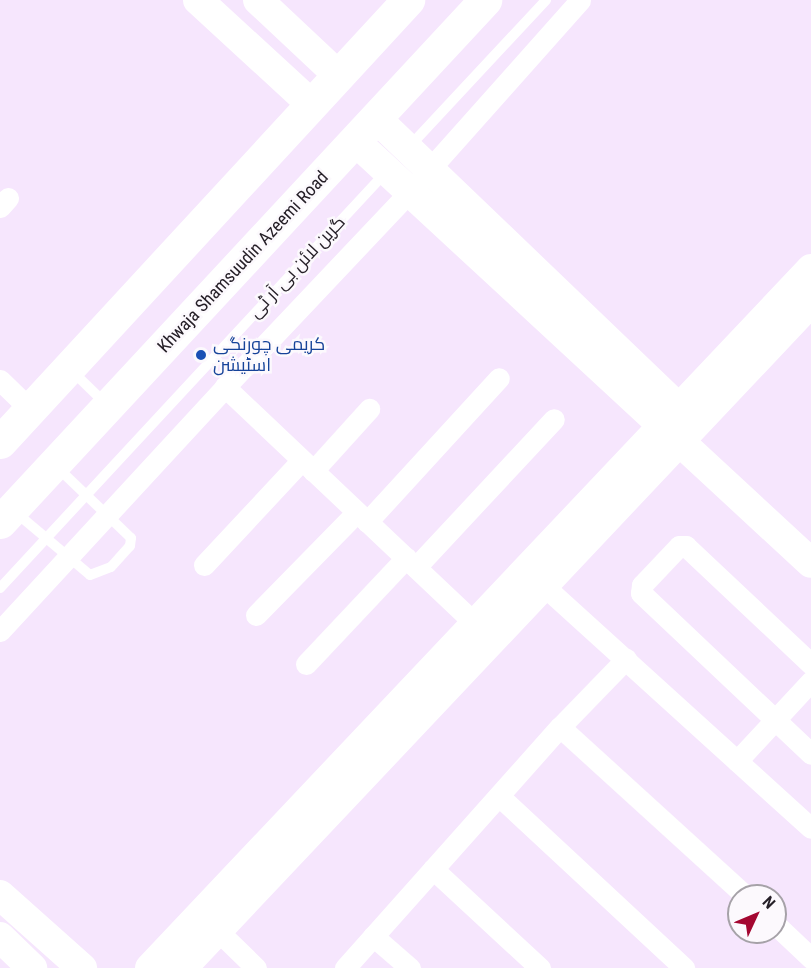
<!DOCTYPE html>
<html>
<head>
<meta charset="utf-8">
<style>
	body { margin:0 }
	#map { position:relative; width:811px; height:968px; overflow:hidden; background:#f6e6fd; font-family:"Roboto Condensed",Cairo,sans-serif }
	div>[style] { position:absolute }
	.lane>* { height:10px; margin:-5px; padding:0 5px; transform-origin:5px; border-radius:5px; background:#fff }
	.street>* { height:21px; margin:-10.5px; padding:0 10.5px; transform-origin:10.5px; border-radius:10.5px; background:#fff }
	.secondary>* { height:30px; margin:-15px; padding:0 15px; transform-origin:15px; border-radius:15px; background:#fff }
	.primary>* { height:33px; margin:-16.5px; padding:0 16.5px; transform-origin:16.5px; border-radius:16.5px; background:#fff }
	.dots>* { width:16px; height:16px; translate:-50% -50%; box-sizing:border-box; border:3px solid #fcf9fd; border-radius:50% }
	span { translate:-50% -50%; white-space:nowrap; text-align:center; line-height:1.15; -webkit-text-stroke:5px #fcf9fd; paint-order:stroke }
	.street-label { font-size:18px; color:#262028 }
	.transit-label { font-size:18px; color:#164399 }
	.left { translate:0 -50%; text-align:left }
	.north { position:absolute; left:727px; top:884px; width:60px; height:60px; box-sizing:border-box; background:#fcf9fd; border:2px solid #a6a2a8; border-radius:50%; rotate:46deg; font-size:16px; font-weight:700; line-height:24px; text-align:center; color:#262028 }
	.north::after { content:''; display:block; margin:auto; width:21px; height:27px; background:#a40731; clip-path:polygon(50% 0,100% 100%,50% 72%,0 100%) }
</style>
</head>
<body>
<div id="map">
	<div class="lane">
		<i style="left:409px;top:147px;width:201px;rotate:-47deg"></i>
		<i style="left:70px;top:369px;width:50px;rotate:44.2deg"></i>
		<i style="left:14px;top:511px;width:99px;rotate:40.1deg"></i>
		<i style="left:90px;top:575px;width:22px;rotate:-21deg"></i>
		<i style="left:111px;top:567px;width:28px;rotate:-48deg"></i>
		<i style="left:130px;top:546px;width:8px;rotate:-83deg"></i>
		<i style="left:131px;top:538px;width:104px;rotate:-136.2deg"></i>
		<i style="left:0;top:588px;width:567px;rotate:-47.14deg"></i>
	</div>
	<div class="street">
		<i style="left:0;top:207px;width:12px;rotate:-48deg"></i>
		<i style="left:0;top:380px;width:43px;rotate:44.1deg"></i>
		<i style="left:313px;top:471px;width:84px;rotate:-47.9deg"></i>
		<i style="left:367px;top:522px;width:195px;rotate:-47.5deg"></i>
		<i style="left:204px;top:565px;width:142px;rotate:-47deg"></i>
		<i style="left:416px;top:567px;width:202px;rotate:-47deg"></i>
		<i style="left:544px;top:586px;width:360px;rotate:42.2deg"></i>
		<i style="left:256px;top:615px;width:144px;rotate:-45.6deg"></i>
		<i style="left:0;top:631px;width:332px;rotate:-47.3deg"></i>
		<i style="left:484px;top:632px;width:357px;rotate:-136.6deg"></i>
		<i style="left:225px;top:387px;width:271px;rotate:-46.6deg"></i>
		<i style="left:411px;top:190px;width:254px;rotate:-48.3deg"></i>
		<i style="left:306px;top:664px;width:146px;rotate:-46.7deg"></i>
		<i style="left:811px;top:664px;width:172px;rotate:-136.7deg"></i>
		<i style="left:686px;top:546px;width:7px;rotate:180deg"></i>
		<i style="left:679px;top:546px;width:54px;rotate:133.5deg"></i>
		<i style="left:642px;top:585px;width:8px;rotate:97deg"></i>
		<i style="left:641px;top:593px;width:234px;rotate:43.4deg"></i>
		<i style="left:560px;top:727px;width:251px;rotate:42.3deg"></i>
		<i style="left:737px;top:761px;width:109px;rotate:-47.2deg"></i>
		<i style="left:499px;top:796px;width:253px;rotate:42.9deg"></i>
		<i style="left:433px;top:869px;width:146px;rotate:42.8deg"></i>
		<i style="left:775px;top:924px;width:50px;rotate:43.4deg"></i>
		<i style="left:218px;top:931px;width:53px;rotate:44.2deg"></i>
		<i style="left:373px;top:936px;width:49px;rotate:40.9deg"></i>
		<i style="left:345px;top:968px;width:323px;rotate:-48.3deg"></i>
		<i style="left:560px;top:727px;width:95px;rotate:-45.9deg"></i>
	</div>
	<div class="secondary">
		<i style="left:198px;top:0;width:155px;rotate:42.6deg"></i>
		<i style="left:258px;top:0;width:112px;rotate:43.2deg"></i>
		<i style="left:377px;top:119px;width:438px;rotate:43.8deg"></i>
		<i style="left:355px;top:141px;width:621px;rotate:42.78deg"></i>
		<i style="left:0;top:895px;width:110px;rotate:41.7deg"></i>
		<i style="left:0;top:937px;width:45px;rotate:44.1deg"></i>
		<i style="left:150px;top:968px;width:962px;rotate:-46.6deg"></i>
		<i style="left:182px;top:968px;width:916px;rotate:-46.64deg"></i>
	</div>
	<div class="primary">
		<i style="left:0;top:442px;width:602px;rotate:-47.29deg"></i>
		<i style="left:0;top:522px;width:713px;rotate:-47.1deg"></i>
	</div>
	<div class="dots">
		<i style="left:201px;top:355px;background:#1a4fb4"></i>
	</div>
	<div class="street-label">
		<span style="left:243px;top:262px;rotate:-47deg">Khwaja Shamsuudin Azeemi Road</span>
		<span style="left:297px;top:267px;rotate:-47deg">گرین لائن بی آر ٹی</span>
	</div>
	<div class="transit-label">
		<span class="left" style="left:213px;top:355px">کریمی چورنگی<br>اسٹیشن</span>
	</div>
	<div class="north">N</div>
</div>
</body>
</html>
